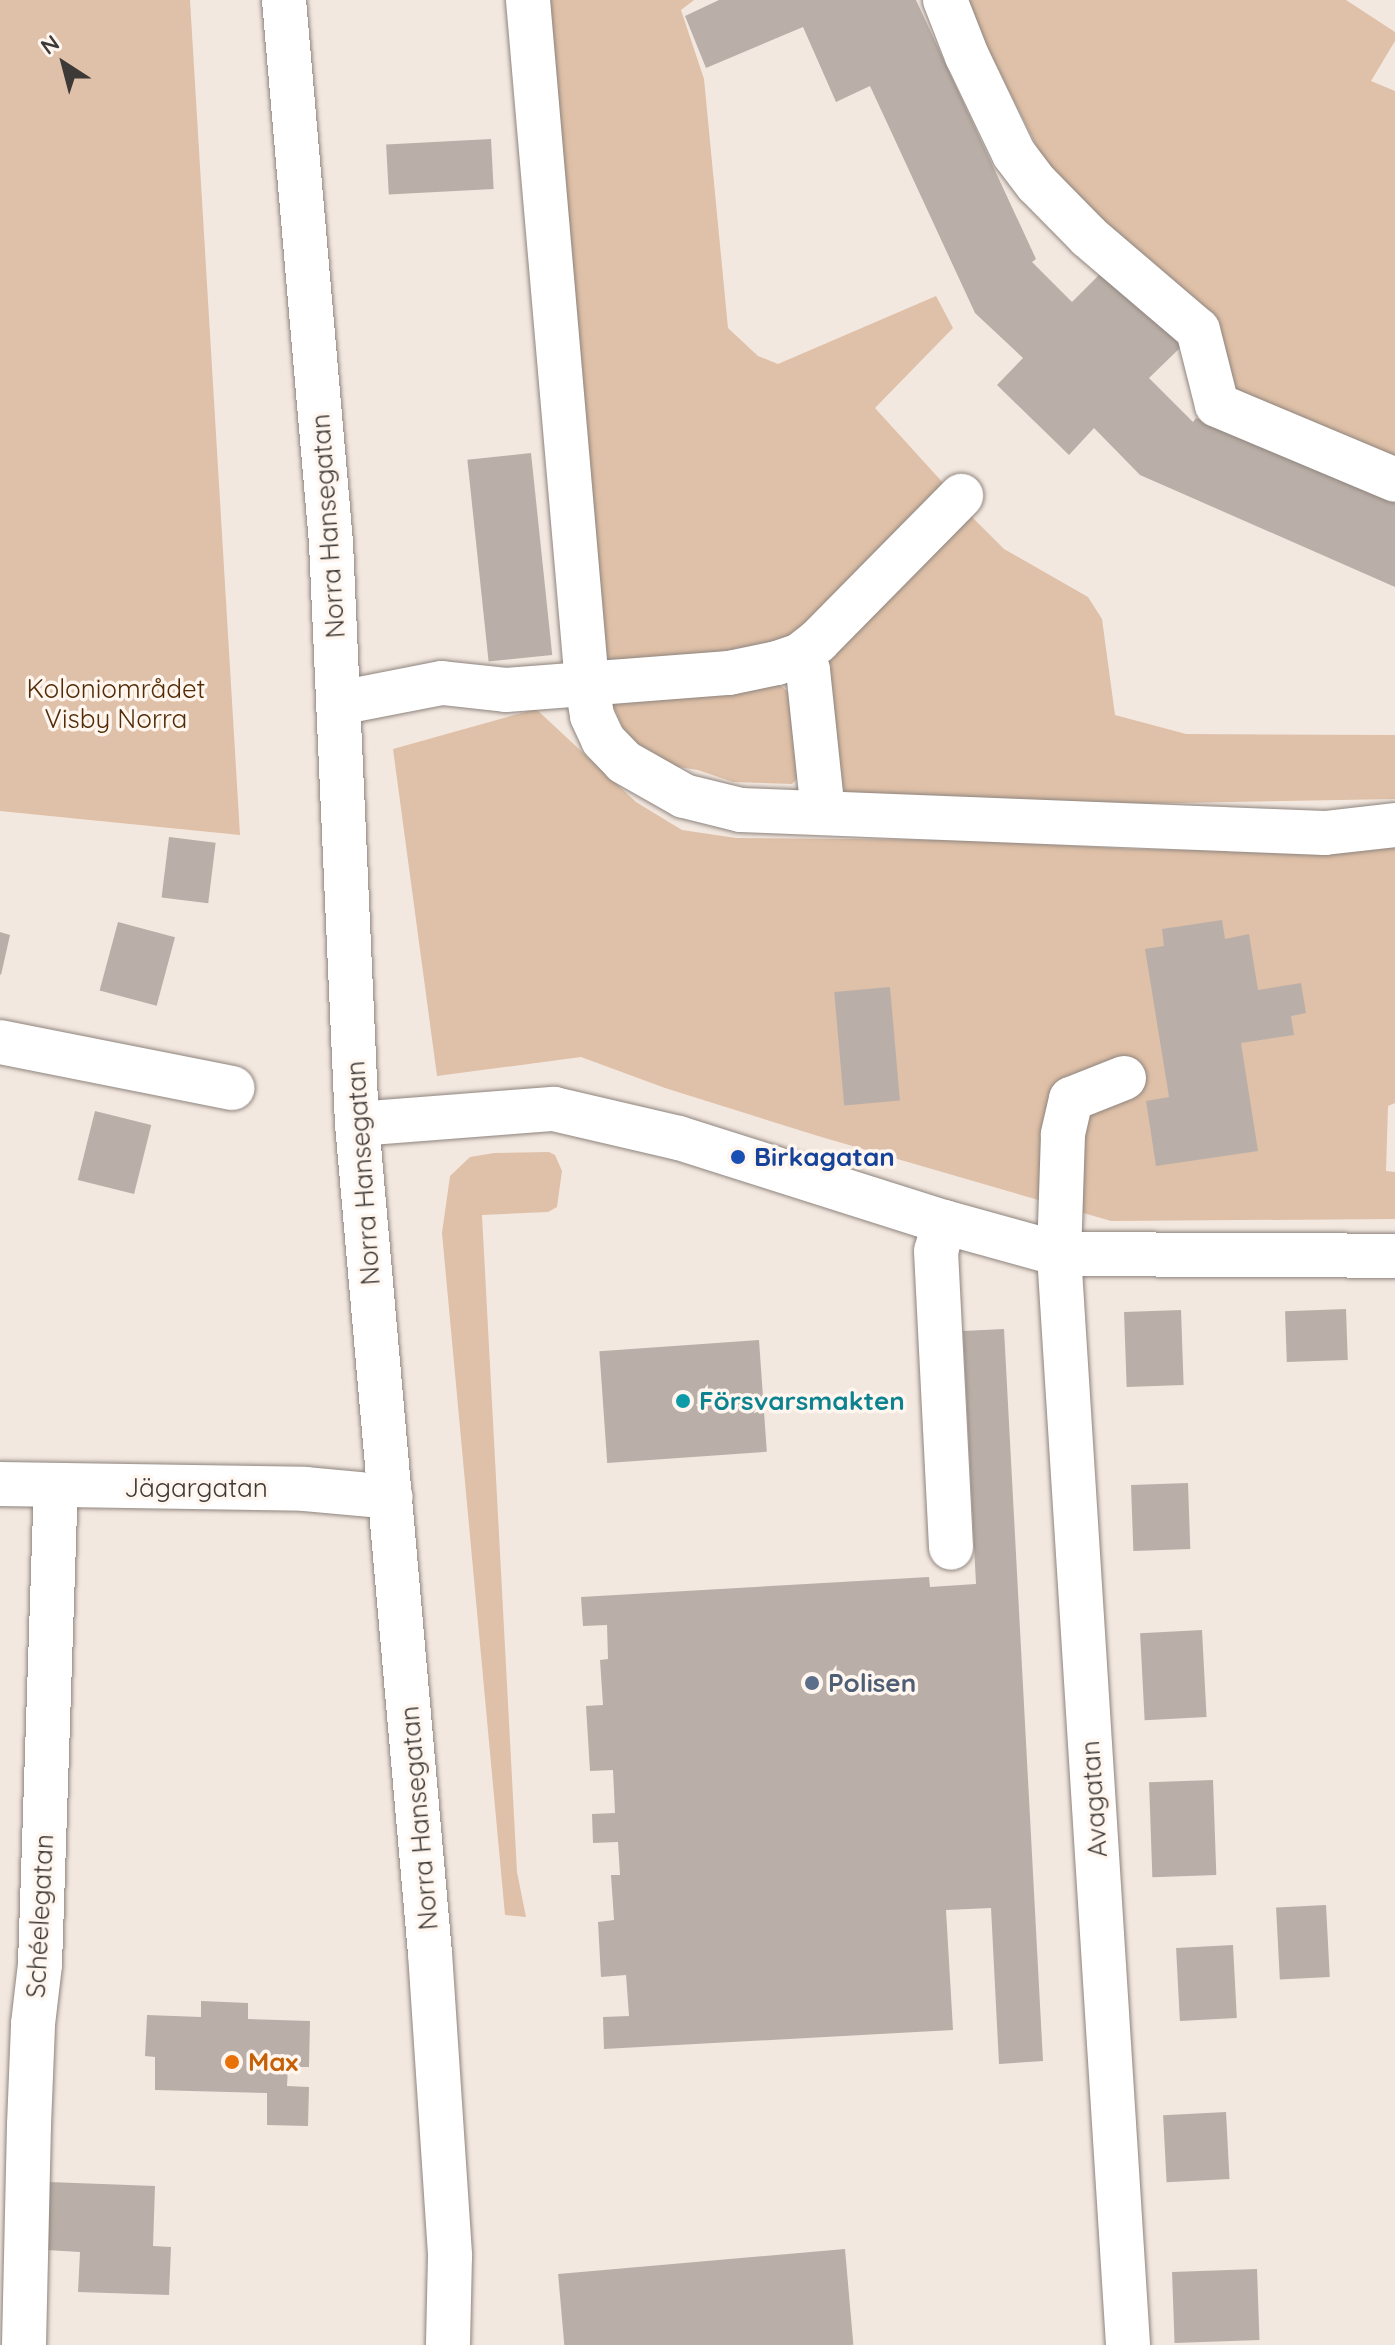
<!DOCTYPE html>
<html>
<head>
<meta charset="utf-8">
<style>
	body { margin:0 }
	#map { position:relative; width:1395px; height:2345px; overflow:hidden; background:#f3e8e0; font-family:Quicksand,sans-serif }
	div>[style] { position:absolute }
	.green>* { inset:0; background:#dfc0a8 }
	.building>* { inset:0; background:#baafa8; transform-origin:0 0 }
	.roads { filter:drop-shadow(0 0 2px #8e847d) drop-shadow(0 0 2px #8e847d) }
	.minor>* { height:44px; margin:-22px; padding:0 22px; transform-origin:22px; border-radius:22px; background:#fff }
	.major>* { height:44px; margin:-22px; padding:0 22px; transform-origin:22px; border-radius:22px; background:#fff }
	.dots>* { width:22px; height:22px; translate:-50% -50%; box-sizing:border-box; border:4px solid #fff6ef; border-radius:50% }
	span { translate:-50% -50%; white-space:nowrap; text-align:center; line-height:1.15; -webkit-text-stroke:7px #fff6ef; paint-order:stroke }
	.street-label { font-size:26px; color:#3d3936 }
	.park-label { font-size:26px; color:#532c07 }
	.transit-label { font-size:26px; color:#164399; font-weight:700 }
	.left { translate:0 -50%; text-align:left }
	.culture-label { font-size:26px; color:#0d838f; font-weight:700 }
	.service-label { font-size:26px; color:#4e5e75; font-weight:700 }
	.food-label { font-size:26px; color:#c56008; font-weight:700 }
	.north { position:absolute; left:24px; top:24px; width:80px; height:80px; -webkit-text-stroke:6px #fff6ef; paint-order:stroke; rotate:324deg; font-size:22px; font-weight:700; line-height:32px; text-align:center; color:#3d3936 }
	.north::after { content:''; display:block; margin:auto; width:28px; height:36px; background:#3d3936; clip-path:polygon(50% 0,100% 100%,50% 72%,0 100%) }
</style>
</head>
<body>
<div id="map">
	<div class="green">
		<i style="clip-path:polygon(0 0,190px 0,240px 835px,0 811px)"></i>
		<i style="clip-path:polygon(543px 0,694px 0,681px 10px,704px 79px,728px 328px,758px 356px,778px 364px,936px 296px,953px 328px,875px 408px,945px 485px,788px 640px,732px 656px,619px 668px,593px 645px)"></i>
		<i style="clip-path:polygon(964px 0,1346px 0,1395px 32px,1395px 41px,1371px 81px,1395px 91px,1395px 461px,1230px 393px,1055px 183px)"></i>
		<i style="clip-path:polygon(968px 513px,1004px 549px,1088px 597px,1102px 619px,1115px 715px,1186px 734px,1395px 735px,1395px 799px,1068px 805px,848px 797px,831px 763px,825px 666px)"></i>
		<i style="clip-path:polygon(777px 682px,798px 701px,802px 773px,792px 784px,733px 782px,698px 770px,659px 764px,632px 748px,611px 701px)"></i>
		<i style="clip-path:polygon(536px 709px,636px 802px,682px 830px,736px 838px,966px 840px,1135px 849px,1330px 852px,1395px 847px,1395px 1103px,1388px 1106px,1386px 1171px,1395px 1172px,1395px 1219px,1111px 1221px,818px 1136px,665px 1088px,581px 1057px,437px 1076px,393px 749px)"></i>
		<i style="clip-path:polygon(549px 1152px,555px 1155px,562px 1171px,557px 1207px,548px 1212px,482px 1215px,517px 1872px,526px 1917px,505px 1915px,442px 1233px,450px 1176px,470px 1157px,494px 1153px)"></i>
	</div>
	<div class="building">
		<i style="clip-path:polygon(719px 0,916px 0,1036px 259px,1032px 262px,1072px 302px,1106px 268px,1183px 345px,1149px 378px,1193px 422px,1196px 418px,1395px 502px,1395px 587px,1140px 475px,1094px 428px,1069px 455px,997px 385px,1023px 358px,975px 313px,870px 86px,836px 102px,803px 27px,706px 68px,685px 16px)"></i>
		<i style="left:491px;top:139px;width:50px;height:105px;rotate:87deg"></i>
		<i style="left:531px;top:453px;width:203px;height:64px;rotate:84deg"></i>
		<i style="left:169px;top:837px;width:47px;height:61px;rotate:7deg"></i>
		<i style="clip-path:polygon(1222px 920px,1225px 939px,1249px 934px,1258px 990px,1301px 983px,1306px 1013px,1291px 1016px,1294px 1035px,1241px 1043px,1258px 1151px,1156px 1166px,1146px 1101px,1169px 1097px,1145px 949px,1164px 946px,1162px 929px)"></i>
		<i style="left:118px;top:922px;width:59px;height:71px;rotate:15deg"></i>
		<i style="clip-path:polygon(0 932px,10px 935px,1px 975px,0 974px)"></i>
		<i style="left:890px;top:987px;width:114px;height:56px;rotate:85deg"></i>
		<i style="left:95px;top:1111px;width:58px;height:71px;rotate:14deg"></i>
		<i style="left:1346px;top:1309px;width:51px;height:61px;rotate:88deg"></i>
		<i style="left:1181px;top:1310px;width:75px;height:57px;rotate:88deg"></i>
		<i style="clip-path:polygon(1004px 1329px,1043px 2061px,999px 2064px,991px 1908px,946px 1910px,953px 2030px,604px 2049px,603px 2017px,629px 2016px,626px 1975px,601px 1977px,598px 1922px,614px 1920px,611px 1875px,620px 1875px,618px 1842px,593px 1843px,592px 1814px,615px 1813px,613px 1770px,590px 1771px,586px 1706px,603px 1705px,600px 1660px,608px 1659px,607px 1625px,583px 1626px,581px 1597px,929px 1577px,930px 1587px,976px 1584px,963px 1331px)"></i>
		<i style="left:759px;top:1340px;width:112px;height:160px;rotate:86deg"></i>
		<i style="left:1188px;top:1483px;width:66px;height:57px;rotate:88deg"></i>
		<i style="left:1202px;top:1630px;width:87px;height:62px;rotate:87deg"></i>
		<i style="left:1213px;top:1780px;width:95px;height:64px;rotate:88deg"></i>
		<i style="left:1326px;top:1905px;width:72px;height:50px;rotate:87deg"></i>
		<i style="left:1233px;top:1945px;width:73px;height:57px;rotate:87deg"></i>
		<i style="clip-path:polygon(201px 2001px,248px 2003px,248px 2019px,310px 2021px,309px 2067px,288px 2067px,287px 2086px,309px 2087px,308px 2126px,267px 2125px,267px 2093px,155px 2090px,155px 2057px,145px 2056px,147px 2015px,201px 2017px)"></i>
		<i style="left:1226px;top:2112px;width:67px;height:63px;rotate:87deg"></i>
		<i style="clip-path:polygon(49px 2182px,155px 2186px,153px 2246px,171px 2247px,169px 2295px,78px 2292px,80px 2252px,46px 2250px)"></i>
		<i style="left:845px;top:2249px;width:96px;height:288px;rotate:85deg"></i>
		<i style="left:1257px;top:2269px;width:71px;height:85px;rotate:88deg"></i>
	</div>
	<div class="roads">
		<div class="minor">
			<i style="left:528px;top:0;width:687px;rotate:85.07deg"></i>
			<i style="left:587px;top:684px;width:32px;rotate:81deg"></i>
			<i style="left:592px;top:716px;width:26px;rotate:65deg"></i>
			<i style="left:603px;top:740px;width:30px;rotate:46deg"></i>
			<i style="left:624px;top:762px;width:69px;rotate:29.5deg"></i>
			<i style="left:684px;top:796px;width:59px;rotate:13.8deg"></i>
			<i style="left:741px;top:810px;width:584px;rotate:2.26deg"></i>
			<i style="left:1325px;top:833px;width:70px;rotate:-6.5deg"></i>
			<i style="left:945px;top:0;width:60px;rotate:68.6deg"></i>
			<i style="left:967px;top:56px;width:109px;rotate:64.4deg"></i>
			<i style="left:1014px;top:154px;width:38px;rotate:53deg"></i>
			<i style="left:1037px;top:184px;width:74px;rotate:45.5deg"></i>
			<i style="left:1089px;top:237px;width:143px;rotate:40.5deg"></i>
			<i style="left:1198px;top:330px;width:77px;rotate:75.8deg"></i>
			<i style="left:1217px;top:405px;width:193px;rotate:22.8deg"></i>
			<i style="left:800px;top:655px;width:17px;rotate:62deg"></i>
			<i style="left:808px;top:670px;width:143px;rotate:84deg"></i>
			<i style="left:339px;top:703px;width:105px;rotate:-11deg"></i>
			<i style="left:442px;top:683px;width:64px;rotate:6.2deg"></i>
			<i style="left:506px;top:690px;width:224px;rotate:-4.4deg"></i>
			<i style="left:729px;top:673px;width:49px;rotate:-11.8deg"></i>
			<i style="left:777px;top:663px;width:24px;rotate:-19deg"></i>
			<i style="left:800px;top:655px;width:23px;rotate:-38deg"></i>
			<i style="left:818px;top:641px;width:204px;rotate:-45.4deg"></i>
			<i style="left:0;top:1042px;width:237px;rotate:11.2deg"></i>
			<i style="left:1124px;top:1078px;width:57px;rotate:158.4deg"></i>
			<i style="left:1071px;top:1099px;width:37px;rotate:103deg"></i>
			<i style="left:1063px;top:1135px;width:119px;rotate:91.9deg"></i>
			<i style="left:1059px;top:1254px;width:1093px;rotate:86.38deg"></i>
			<i style="left:357px;top:1124px;width:198px;rotate:-4.4deg"></i>
			<i style="left:554px;top:1109px;width:128px;rotate:13.1deg"></i>
			<i style="left:679px;top:1138px;width:278px;rotate:17.6deg"></i>
			<i style="left:944px;top:1222px;width:119px;rotate:15.5deg"></i>
			<i style="left:1059px;top:1254px;width:336px;rotate:0.3deg"></i>
			<i style="left:944px;top:1222px;width:30px;rotate:105deg"></i>
			<i style="left:936px;top:1251px;width:297px;rotate:87.1deg"></i>
			<i style="left:0;top:1484px;width:305px;rotate:0.9deg"></i>
			<i style="left:305px;top:1489px;width:86px;rotate:5.3deg"></i>
			<i style="left:24px;top:2345px;width:220px;rotate:-88.7deg"></i>
			<i style="left:29px;top:2125px;width:101px;rotate:-87.7deg"></i>
			<i style="left:33px;top:2024px;width:60px;rotate:-83.3deg"></i>
			<i style="left:40px;top:1964px;width:477px;rotate:-88.1deg"></i>
		</div>
		<div class="major">
			<i style="left:284px;top:0;width:545px;rotate:85.05deg"></i>
			<i style="left:331px;top:543px;width:582px;rotate:87.44deg"></i>
			<i style="left:357px;top:1124px;width:832px;rotate:84.97deg"></i>
			<i style="left:430px;top:1953px;width:304px;rotate:86.2deg"></i>
			<i style="left:450px;top:2256px;width:89px;rotate:91.3deg"></i>
		</div>
	</div>
	<div class="dots">
		<i style="left:738px;top:1157px;background:#1a4fb4"></i>
		<i style="left:683px;top:1401px;background:#0f9aa8"></i>
		<i style="left:812px;top:1683px;background:#5c6f8a"></i>
		<i style="left:232px;top:2062px;background:#e8710a"></i>
	</div>
	<div class="street-label">
		<span style="left:328px;top:526px;rotate:-94deg">Norra Hansegatan</span>
		<span style="left:363px;top:1173px;rotate:-94deg">Norra Hansegatan</span>
		<span style="left:196px;top:1488px">Jägargatan</span>
		<span style="left:1094px;top:1799px;rotate:-94deg">Avagatan</span>
		<span style="left:419px;top:1818px;rotate:-95deg">Norra Hansegatan</span>
		<span style="left:40px;top:1916px;rotate:-87deg">Schéelegatan</span>
	</div>
	<div class="park-label">
		<span style="left:116px;top:704px">Koloniområdet<br>Visby Norra</span>
	</div>
	<div class="transit-label">
		<span class="left" style="left:754px;top:1157px">Birkagatan</span>
	</div>
	<div class="culture-label">
		<span class="left" style="left:699px;top:1401px">Försvarsmakten</span>
	</div>
	<div class="service-label">
		<span class="left" style="left:828px;top:1683px">Polisen</span>
	</div>
	<div class="food-label">
		<span class="left" style="left:248px;top:2062px">Max</span>
	</div>
	<div class="north">N</div>
</div>
</body>
</html>
